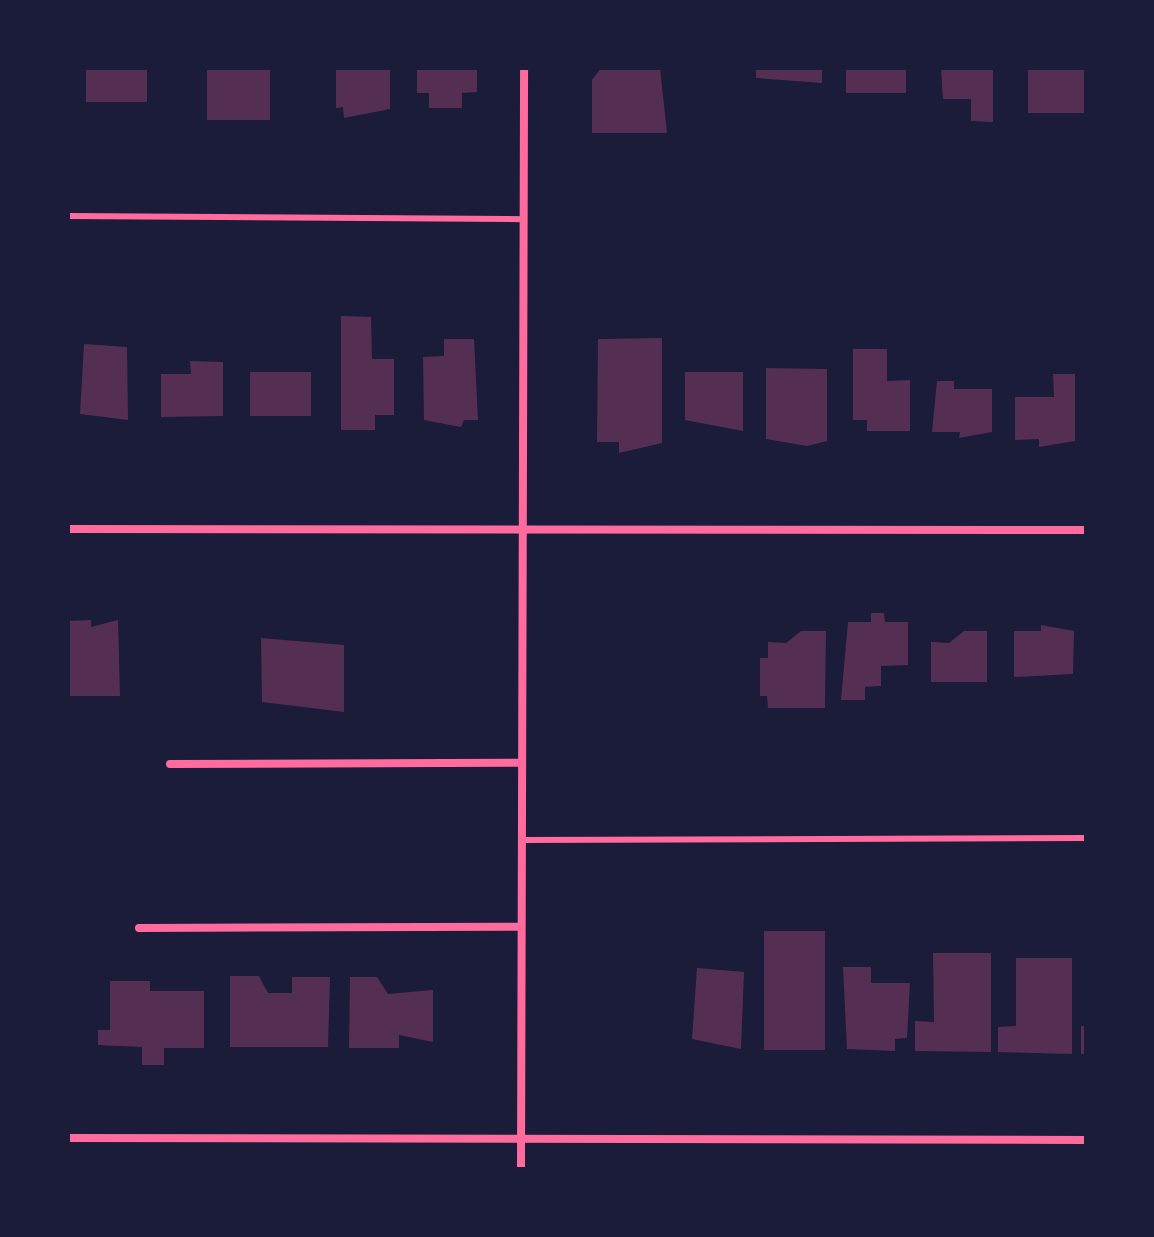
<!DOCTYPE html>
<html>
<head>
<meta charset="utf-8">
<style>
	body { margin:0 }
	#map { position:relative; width:1154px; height:1237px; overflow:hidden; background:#1b1b3a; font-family:Barlow,sans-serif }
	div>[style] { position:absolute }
	.building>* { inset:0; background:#542f53; transform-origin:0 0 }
	.service>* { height:6px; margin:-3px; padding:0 3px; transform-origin:3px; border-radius:3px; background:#ff6b9d }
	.minor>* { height:8px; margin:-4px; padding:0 4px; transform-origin:4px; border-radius:4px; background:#ff6b9d }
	span { translate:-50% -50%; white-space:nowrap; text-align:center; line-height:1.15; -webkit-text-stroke:8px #1b1b3a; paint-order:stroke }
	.frame { position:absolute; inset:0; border:70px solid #1b1b3a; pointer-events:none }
</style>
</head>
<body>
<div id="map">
	<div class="building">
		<i style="left:86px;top:68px;width:61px;height:34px"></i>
		<i style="left:207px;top:68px;width:63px;height:52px"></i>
		<i style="clip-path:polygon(336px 68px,390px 68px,390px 109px,344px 118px,343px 107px,336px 108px)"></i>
		<i style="clip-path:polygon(417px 68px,477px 68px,477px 92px,462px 93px,462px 108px,429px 108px,429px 93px,417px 93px)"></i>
		<i style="clip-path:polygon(601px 68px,660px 68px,667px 133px,592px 133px,592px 80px)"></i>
		<i style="clip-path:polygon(756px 68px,822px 68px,822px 83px,756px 78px)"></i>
		<i style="left:846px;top:68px;width:60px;height:25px"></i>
		<i style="clip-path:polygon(941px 68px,993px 68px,993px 122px,971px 121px,971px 99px,943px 99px)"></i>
		<i style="left:1028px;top:68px;width:58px;height:45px"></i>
		<i style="clip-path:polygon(341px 316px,371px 317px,372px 359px,394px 359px,394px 415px,375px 415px,375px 430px,341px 430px)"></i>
		<i style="clip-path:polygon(662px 338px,662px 443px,619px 453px,619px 442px,597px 442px,598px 339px)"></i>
		<i style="clip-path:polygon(444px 339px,474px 339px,478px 420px,464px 420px,461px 427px,424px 420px,423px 357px,444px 356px)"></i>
		<i style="clip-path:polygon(84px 344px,127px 347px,128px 420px,80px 414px)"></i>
		<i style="clip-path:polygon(853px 349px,887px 349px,887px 381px,910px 380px,910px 431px,867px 431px,867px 420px,853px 420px)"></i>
		<i style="clip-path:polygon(190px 361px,223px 362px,223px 416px,161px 417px,161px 374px,191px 374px)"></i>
		<i style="clip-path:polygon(766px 368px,827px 369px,827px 441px,807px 446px,766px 439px)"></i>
		<i style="left:311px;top:372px;width:44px;height:61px;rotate:90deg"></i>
		<i style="clip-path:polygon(685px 372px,743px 372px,743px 431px,685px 420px)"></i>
		<i style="clip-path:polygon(1053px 374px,1075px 374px,1075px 441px,1039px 447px,1039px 439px,1015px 440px,1015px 397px,1054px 397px)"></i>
		<i style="clip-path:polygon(937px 381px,954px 381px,954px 389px,992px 389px,992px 432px,959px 438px,960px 432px,932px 432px)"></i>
		<i style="clip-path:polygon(871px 613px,884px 613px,885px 622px,908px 622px,908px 665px,881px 666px,881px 686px,865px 687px,865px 700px,841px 700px,848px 622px,871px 622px)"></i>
		<i style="clip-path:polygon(91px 620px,91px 627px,118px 620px,120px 696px,68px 696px,68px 621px)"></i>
		<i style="clip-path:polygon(1041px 625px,1074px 631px,1073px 674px,1014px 677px,1014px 631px,1041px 631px)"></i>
		<i style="clip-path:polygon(801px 631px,826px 631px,825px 708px,768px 708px,767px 696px,760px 696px,760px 658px,768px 658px,768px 642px,786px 643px)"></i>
		<i style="clip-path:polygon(964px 631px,987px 631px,987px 682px,931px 682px,931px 642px,949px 643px)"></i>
		<i style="clip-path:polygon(261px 638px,344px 645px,344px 712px,262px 702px)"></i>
		<i style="left:764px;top:931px;width:61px;height:119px"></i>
		<i style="clip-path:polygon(933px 953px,991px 953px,991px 1052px,915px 1051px,915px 1021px,934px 1022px)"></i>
		<i style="clip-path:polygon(1016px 958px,1072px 958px,1072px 1054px,998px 1052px,998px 1027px,1016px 1026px)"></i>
		<i style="clip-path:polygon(843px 967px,871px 967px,871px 983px,910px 983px,907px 1038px,895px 1039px,895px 1051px,847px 1049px)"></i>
		<i style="clip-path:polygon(697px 968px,744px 972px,741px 1049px,692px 1039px)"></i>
		<i style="clip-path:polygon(230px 976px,259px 976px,268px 993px,292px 993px,292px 977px,330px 977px,328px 1047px,230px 1047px)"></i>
		<i style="clip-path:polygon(350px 977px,377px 977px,388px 994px,433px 990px,433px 1042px,399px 1035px,399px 1048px,349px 1048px)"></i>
		<i style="clip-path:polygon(110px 981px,150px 981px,150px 991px,204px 991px,204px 1048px,164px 1048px,164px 1065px,142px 1065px,142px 1047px,98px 1045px,98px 1030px,110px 1030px)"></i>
		<i style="left:1081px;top:1026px;width:5px;height:28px"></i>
	</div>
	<div class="service">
		<i style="left:68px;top:216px;width:456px;rotate:0.4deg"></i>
		<i style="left:521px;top:840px;width:565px;rotate:-0.2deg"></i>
	</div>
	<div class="minor">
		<i style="left:68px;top:529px;width:1018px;rotate:0.06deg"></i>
		<i style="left:170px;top:764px;width:352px;rotate:-0.2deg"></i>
		<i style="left:139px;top:928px;width:381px;rotate:-0.2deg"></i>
		<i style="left:68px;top:1138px;width:1018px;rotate:0.11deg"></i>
		<i style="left:521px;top:1169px;width:1101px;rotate:-89.84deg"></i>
	</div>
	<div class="frame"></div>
</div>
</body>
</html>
